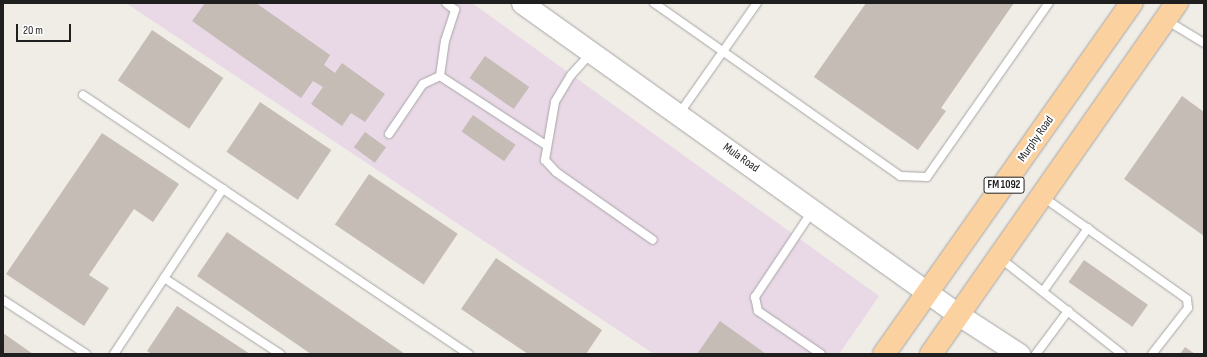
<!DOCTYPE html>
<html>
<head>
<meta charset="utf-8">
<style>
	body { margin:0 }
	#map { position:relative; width:1207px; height:357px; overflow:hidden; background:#f0ece6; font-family:"Sofia Sans Condensed",sans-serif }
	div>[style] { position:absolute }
	.industrial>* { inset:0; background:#e9d8e6 }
	.building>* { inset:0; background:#c5bcb5; transform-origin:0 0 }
	.roads { filter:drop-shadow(0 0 1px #a6a6a6) drop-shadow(0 0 1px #a6a6a6) }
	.service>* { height:8px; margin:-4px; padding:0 4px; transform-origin:4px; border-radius:4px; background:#fff }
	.tertiary>* { height:21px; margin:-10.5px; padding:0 10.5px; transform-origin:10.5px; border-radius:10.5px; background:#fff }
	.primary>* { height:22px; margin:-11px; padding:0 11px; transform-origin:11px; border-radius:11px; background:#fbd1a0 }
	span { translate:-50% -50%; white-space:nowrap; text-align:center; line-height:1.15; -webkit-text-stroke:4px #fff; paint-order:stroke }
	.shield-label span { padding:1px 3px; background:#fff; border:1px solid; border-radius:3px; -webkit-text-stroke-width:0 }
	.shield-label { font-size:11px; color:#1f1f1f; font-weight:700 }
	.street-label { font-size:12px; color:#1f1f1f }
	.frame { position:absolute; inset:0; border:4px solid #1f1f1f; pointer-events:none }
	.scale { position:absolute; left:16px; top:24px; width:55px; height:18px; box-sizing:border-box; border:2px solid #1f1f1f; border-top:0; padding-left:5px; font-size:12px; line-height:14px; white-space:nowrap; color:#1f1f1f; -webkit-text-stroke:3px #fff; paint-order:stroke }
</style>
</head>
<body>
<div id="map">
	<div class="industrial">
		<i style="clip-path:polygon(126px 3px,472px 3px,879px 296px,839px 354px,654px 354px)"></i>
	</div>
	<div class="building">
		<i style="clip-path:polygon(205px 3px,256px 3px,330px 55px,324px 65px,335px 73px,342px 63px,385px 94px,365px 122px,351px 113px,342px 126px,311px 104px,323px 87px,313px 81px,301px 98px,192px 21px)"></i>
		<i style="clip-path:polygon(866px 3px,1014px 3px,941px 108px,946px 111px,918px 150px,814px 77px)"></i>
		<i style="left:152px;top:30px;width:86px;height:61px;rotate:34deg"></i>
		<i style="left:485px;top:56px;width:54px;height:27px;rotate:35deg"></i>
		<i style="clip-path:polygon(1182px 96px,1204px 112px,1204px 236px,1124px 179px)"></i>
		<i style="left:260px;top:102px;width:86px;height:60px;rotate:34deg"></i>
		<i style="left:473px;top:115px;width:52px;height:20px;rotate:35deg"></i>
		<i style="left:365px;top:132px;width:26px;height:19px;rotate:36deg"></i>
		<i style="clip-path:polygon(102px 133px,179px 184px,153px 222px,134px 209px,89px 275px,109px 288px,84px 326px,6px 274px)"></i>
		<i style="left:369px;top:174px;width:107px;height:61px;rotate:34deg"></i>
		<i style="clip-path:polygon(227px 232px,405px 354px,311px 354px,197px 276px)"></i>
		<i style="clip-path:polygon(496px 258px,602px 330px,586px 354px,528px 354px,461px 309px)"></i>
		<i style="left:1084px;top:260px;width:78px;height:27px;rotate:35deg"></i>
		<i style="clip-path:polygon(177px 306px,250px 354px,152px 354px,147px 351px)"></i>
		<i style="clip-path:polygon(720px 321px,766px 354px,697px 354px)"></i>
		<i style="clip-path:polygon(3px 333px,33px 354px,3px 354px)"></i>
		<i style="clip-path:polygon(1185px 347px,1195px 354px,1180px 354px)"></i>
	</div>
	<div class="roads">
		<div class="service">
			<i style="left:654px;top:3px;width:301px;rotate:35.1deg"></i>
			<i style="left:900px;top:176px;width:27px;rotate:2deg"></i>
			<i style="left:927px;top:177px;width:213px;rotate:-55deg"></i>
			<i style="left:1166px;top:20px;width:44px;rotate:31.2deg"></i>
			<i style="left:591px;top:53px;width:30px;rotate:132deg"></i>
			<i style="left:571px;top:75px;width:31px;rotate:121deg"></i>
			<i style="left:555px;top:102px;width:59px;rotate:99.8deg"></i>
			<i style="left:545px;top:160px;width:16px;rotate:47deg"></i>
			<i style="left:556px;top:172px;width:118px;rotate:35deg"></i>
			<i style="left:440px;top:76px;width:35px;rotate:-82deg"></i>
			<i style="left:445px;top:41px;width:33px;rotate:-72deg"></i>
			<i style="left:455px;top:10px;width:11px;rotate:-142deg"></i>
			<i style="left:83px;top:95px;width:465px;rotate:33.9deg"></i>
			<i style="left:679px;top:114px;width:136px;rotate:-54.9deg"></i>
			<i style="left:389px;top:134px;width:60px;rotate:-55.8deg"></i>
			<i style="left:423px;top:84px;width:19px;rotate:-25deg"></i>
			<i style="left:440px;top:76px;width:126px;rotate:33.1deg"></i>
			<i style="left:1043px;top:197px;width:176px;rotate:35.3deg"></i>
			<i style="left:1187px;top:299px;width:9px;rotate:84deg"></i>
			<i style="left:1188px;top:308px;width:58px;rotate:128deg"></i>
			<i style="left:813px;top:210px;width:105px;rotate:123.7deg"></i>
			<i style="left:755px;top:297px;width:14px;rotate:78deg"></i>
			<i style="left:758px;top:311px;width:76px;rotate:34.3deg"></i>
			<i style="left:1000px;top:258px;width:155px;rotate:38.2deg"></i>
			<i style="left:164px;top:278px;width:139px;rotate:33.2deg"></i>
			<i style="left:1044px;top:290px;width:76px;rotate:-54.6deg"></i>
			<i style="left:3px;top:300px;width:99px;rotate:33deg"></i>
			<i style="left:114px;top:354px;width:198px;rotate:-56.6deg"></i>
			<i style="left:1036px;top:354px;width:54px;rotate:-53.3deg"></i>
		</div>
		<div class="tertiary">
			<i style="left:522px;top:3px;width:537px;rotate:35.53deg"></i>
			<i style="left:959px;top:315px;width:72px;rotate:33deg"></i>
		</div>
		<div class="primary">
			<i style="left:884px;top:354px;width:430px;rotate:-54.8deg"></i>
			<i style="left:931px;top:354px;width:429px;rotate:-55deg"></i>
		</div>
	</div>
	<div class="shield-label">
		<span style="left:1004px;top:185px">FM 1092</span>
	</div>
	<div class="street-label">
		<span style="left:1036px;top:139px;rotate:-55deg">Murphy Road</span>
		<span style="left:741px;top:158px;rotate:35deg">Mula Road</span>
	</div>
	<div class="frame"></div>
	<div class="scale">20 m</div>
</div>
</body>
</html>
